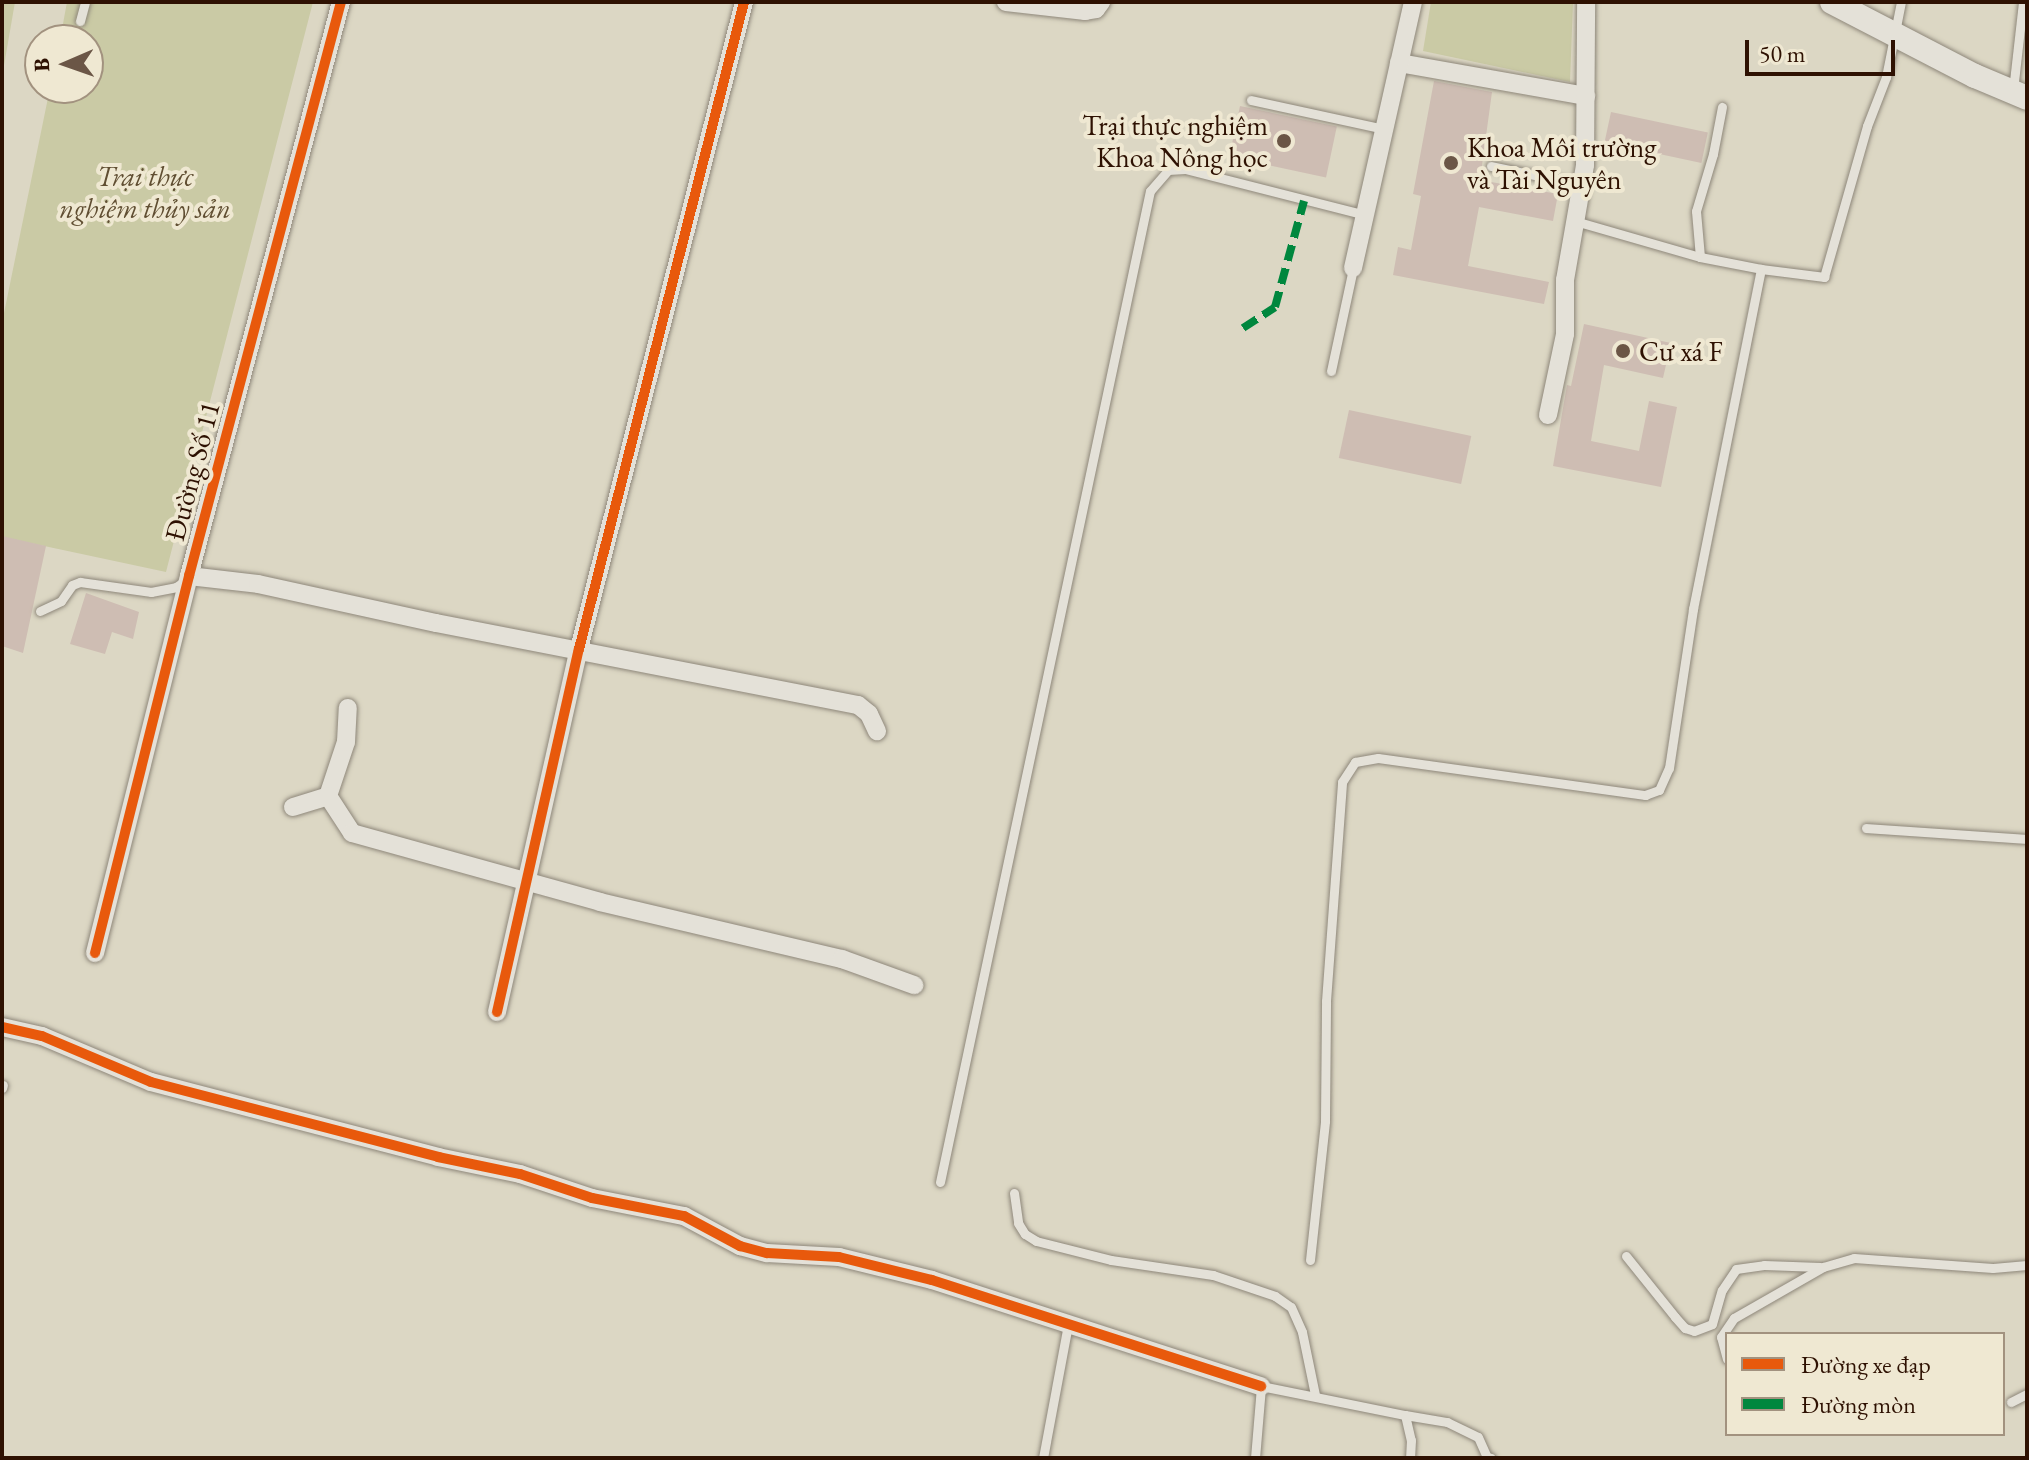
<!DOCTYPE html>
<html>
<head>
<meta charset="utf-8">
<style>
	body { margin:0 }
	#map { position:relative; width:2029px; height:1460px; overflow:hidden; background:#dcd7c4; font-family:"EB Garamond",serif }
	div>[style] { position:absolute }
	.green>* { inset:0; background:#cacaa5 }
	.building>* { inset:0; background:#cebdb3; transform-origin:0 0 }
	.roads { filter:drop-shadow(0 0 2px #8e877a) drop-shadow(0 0 2px #8e877a) }
	.service>* { height:9px; margin:-4.5px; padding:0 4.5px; transform-origin:4.5px; border-radius:4.5px; background:#e4e1d8 }
	.minor>* { height:18px; margin:-9px; padding:0 9px; transform-origin:9px; border-radius:9px; background:#e4e1d8 }
	.tertiary>* { height:24px; margin:-12px; padding:0 12px; transform-origin:12px; border-radius:12px; background:#e4e1d8 }
	.quiet>* { height:8px; margin-top:-4px; transform-origin:0; background:repeating-linear-gradient(90deg,#00873e 0 16px,transparent 0 24px) }
	.cycleway>* { height:10px; margin:-5px; padding:0 5px; transform-origin:5px; border-radius:5px; background:#e8590c }
	.dots>* { width:22px; height:22px; translate:-50% -50%; box-sizing:border-box; border:4px solid #efe8d2; border-radius:50% }
	span { translate:-50% -50%; white-space:nowrap; text-align:center; line-height:1.15; -webkit-text-stroke:8px #efe8d2; paint-order:stroke }
	.poi-label { font-size:28px; color:#2e1102 }
	.right { translate:-100% -50%; text-align:right }
	.left { translate:0 -50%; text-align:left }
	.park-label { font-size:28px; color:#604e32; font-style:italic }
	.street-label { font-size:28px; color:#2e1102 }
	.frame { position:absolute; inset:0; border:4px solid #2e1102; pointer-events:none }
	.legend { position:absolute; left:1725px; top:1332px; width:280px; height:104px; box-sizing:border-box; background:#efe8d2; border:2px solid #a2927f; margin:0; padding:10px 14px; list-style:none; font-size:24px; color:#2e1102 }
	.legend li { display:flex; align-items:center; gap:16px; height:40px }
	.legend b { width:40px; border:2px solid #a2927f }
	.north { position:absolute; left:24px; top:24px; width:80px; height:80px; box-sizing:border-box; background:#efe8d2; border:2px solid #a2927f; border-radius:50%; rotate:268deg; font-size:22px; font-weight:700; line-height:32px; text-align:center; color:#2e1102 }
	.north::after { content:''; display:block; margin:auto; width:28px; height:36px; background:#6b5646; clip-path:polygon(50% 0,100% 100%,50% 72%,0 100%) }
	.scale { position:absolute; left:1745px; top:40px; width:150px; height:36px; box-sizing:border-box; border:4px solid #2e1102; border-top:0; padding-left:10px; font-size:24px; line-height:28px; white-space:nowrap; color:#2e1102; -webkit-text-stroke:6px #efe8d2; paint-order:stroke }
</style>
</head>
<body>
<div id="map">
	<div class="green">
		<i style="clip-path:polygon(2px 2px,15px 2px,2px 77px)"></i>
		<i style="clip-path:polygon(67px 2px,313px 2px,166px 572px,2px 537px,2px 323px,50px 88px,88px 88px,88px 40px,60px 40px)"></i>
		<i style="clip-path:polygon(1431px 2px,1573px 2px,1570px 82px,1423px 51px)"></i>
	</div>
	<div class="building">
		<i style="clip-path:polygon(1434px 81px,1492px 92px,1480px 180px,1558px 194px,1553px 221px,1479px 207px,1468px 266px,1549px 282px,1544px 304px,1393px 275px,1398px 247px,1411px 250px,1421px 196px,1413px 194px)"></i>
		<i style="left:1240px;top:106px;width:99px;height:52px;rotate:12deg"></i>
		<i style="left:1611px;top:112px;width:99px;height:31px;rotate:12deg"></i>
		<i style="clip-path:polygon(1584px 324px,1671px 343px,1663px 378px,1604px 365px,1591px 441px,1639px 451px,1649px 401px,1677px 407px,1661px 487px,1553px 466px,1567px 385px,1571px 386px)"></i>
		<i style="left:1349px;top:410px;width:125px;height:49px;rotate:12deg"></i>
		<i style="clip-path:polygon(2px 536px,46px 546px,23px 653px,2px 646px)"></i>
		<i style="clip-path:polygon(86px 593px,139px 612px,133px 639px,112px 632px,105px 654px,70px 644px)"></i>
	</div>
	<div class="roads">
		<div class="service">
			<i style="left:80px;top:21px;width:20px;rotate:-75deg"></i>
			<i style="left:2013px;top:90px;width:89px;rotate:-83.5deg"></i>
			<i style="left:1251px;top:100px;width:136px;rotate:12.3deg"></i>
			<i style="left:1491px;top:166px;width:93px;rotate:11.8deg"></i>
			<i style="left:1575px;top:221px;width:130px;rotate:16.1deg"></i>
			<i style="left:1700px;top:257px;width:46px;rotate:-95deg"></i>
			<i style="left:1696px;top:211px;width:59px;rotate:-73.4deg"></i>
			<i style="left:1713px;top:154px;width:48px;rotate:-79.2deg"></i>
			<i style="left:1700px;top:257px;width:62px;rotate:11.1deg"></i>
			<i style="left:1331px;top:371px;width:105px;rotate:-77.9deg"></i>
			<i style="left:40px;top:611px;width:23px;rotate:-25deg"></i>
			<i style="left:61px;top:601px;width:19px;rotate:-55deg"></i>
			<i style="left:72px;top:585px;width:9px;rotate:-21deg"></i>
			<i style="left:80px;top:582px;width:72px;rotate:8deg"></i>
			<i style="left:151px;top:592px;width:25px;rotate:-11deg"></i>
			<i style="left:176px;top:587px;width:12px;rotate:-35deg"></i>
			<i style="left:1866px;top:828px;width:161px;rotate:3.9deg"></i>
			<i style="left:2px;top:1088px;width:3px;rotate:-72deg"></i>
			<i style="left:940px;top:1182px;width:1013px;rotate:-78.04deg"></i>
			<i style="left:1150px;top:191px;width:28px;rotate:-49deg"></i>
			<i style="left:1168px;top:170px;width:17px;rotate:-3deg"></i>
			<i style="left:1185px;top:169px;width:186px;rotate:14.3deg"></i>
			<i style="left:1014px;top:1193px;width:30px;rotate:82deg"></i>
			<i style="left:1018px;top:1223px;width:13px;rotate:58deg"></i>
			<i style="left:1025px;top:1234px;width:13px;rotate:32deg"></i>
			<i style="left:1036px;top:1241px;width:77px;rotate:14.2deg"></i>
			<i style="left:1111px;top:1260px;width:103px;rotate:8.4deg"></i>
			<i style="left:1213px;top:1275px;width:65px;rotate:18.7deg"></i>
			<i style="left:1275px;top:1296px;width:19px;rotate:35deg"></i>
			<i style="left:1291px;top:1307px;width:27px;rotate:66deg"></i>
			<i style="left:1302px;top:1332px;width:64px;rotate:78.3deg"></i>
			<i style="left:1626px;top:1256px;width:78px;rotate:51.2deg"></i>
			<i style="left:1675px;top:1317px;width:15px;rotate:48deg"></i>
			<i style="left:1685px;top:1328px;width:9px;rotate:18deg"></i>
			<i style="left:1694px;top:1331px;width:19px;rotate:-21deg"></i>
			<i style="left:1712px;top:1324px;width:35px;rotate:-74deg"></i>
			<i style="left:1722px;top:1290px;width:25px;rotate:-56deg"></i>
			<i style="left:1736px;top:1269px;width:28px;rotate:-8deg"></i>
			<i style="left:1764px;top:1265px;width:56px;rotate:2deg"></i>
			<i style="left:1310px;top:1260px;width:140px;rotate:-83.8deg"></i>
			<i style="left:1325px;top:1121px;width:120px;rotate:-89.5deg"></i>
			<i style="left:1326px;top:1001px;width:220px;rotate:-85.8deg"></i>
			<i style="left:1342px;top:782px;width:24px;rotate:-57deg"></i>
			<i style="left:1355px;top:762px;width:23px;rotate:-10deg"></i>
			<i style="left:1378px;top:758px;width:270px;rotate:7.9deg"></i>
			<i style="left:1645px;top:795px;width:15px;rotate:-20deg"></i>
			<i style="left:1659px;top:790px;width:24px;rotate:-66deg"></i>
			<i style="left:1669px;top:768px;width:161px;rotate:-81.4deg"></i>
			<i style="left:1693px;top:609px;width:347px;rotate:-78.7deg"></i>
			<i style="left:1761px;top:269px;width:64px;rotate:7.2deg"></i>
			<i style="left:1824px;top:277px;width:157px;rotate:-74.1deg"></i>
			<i style="left:1867px;top:126px;width:53px;rotate:-68.8deg"></i>
			<i style="left:1886px;top:77px;width:76px;rotate:-78.7deg"></i>
			<i style="left:1727px;top:1359px;width:23px;rotate:-105deg"></i>
			<i style="left:1721px;top:1337px;width:23px;rotate:-56deg"></i>
			<i style="left:1734px;top:1318px;width:103px;rotate:-29.8deg"></i>
			<i style="left:1823px;top:1267px;width:32px;rotate:-16deg"></i>
			<i style="left:1854px;top:1258px;width:139px;rotate:4.1deg"></i>
			<i style="left:1993px;top:1268px;width:34px;rotate:-5deg"></i>
			<i style="left:2011px;top:1402px;width:18px;rotate:-27deg"></i>
			<i style="left:1405px;top:1415px;width:43px;rotate:9.5deg"></i>
			<i style="left:1447px;top:1422px;width:34px;rotate:26deg"></i>
			<i style="left:1478px;top:1437px;width:22px;rotate:66deg"></i>
			<i style="left:1487px;top:1457px;width:4px;rotate:14deg"></i>
			<i style="left:1043px;top:1458px;width:135px;rotate:-79.4deg"></i>
			<i style="left:1255px;top:1458px;width:72px;rotate:-85.2deg"></i>
			<i style="left:1261px;top:1386px;width:147px;rotate:11.4deg"></i>
			<i style="left:1405px;top:1415px;width:26px;rotate:77deg"></i>
			<i style="left:1411px;top:1440px;width:18px;rotate:93deg"></i>
		</div>
		<div class="minor">
			<i style="left:1006px;top:2px;width:80px;rotate:6.5deg"></i>
			<i style="left:1085px;top:11px;width:11px;rotate:-10deg"></i>
			<i style="left:1096px;top:9px;width:9px;rotate:-54deg"></i>
			<i style="left:1399px;top:63px;width:190px;rotate:10deg"></i>
			<i style="left:1353px;top:268px;width:273px;rotate:-77.3deg"></i>
			<i style="left:1548px;top:415px;width:83px;rotate:-78.1deg"></i>
			<i style="left:1565px;top:334px;width:54px;rotate:-90deg"></i>
			<i style="left:1565px;top:280px;width:117px;rotate:-80.1deg"></i>
			<i style="left:1585px;top:165px;width:163px;rotate:-89.6deg"></i>
			<i style="left:189px;top:576px;width:69px;rotate:6.6deg"></i>
			<i style="left:258px;top:584px;width:182px;rotate:12.4deg"></i>
			<i style="left:436px;top:623px;width:430px;rotate:11deg"></i>
			<i style="left:858px;top:705px;width:14px;rotate:39deg"></i>
			<i style="left:869px;top:714px;width:19px;rotate:65deg"></i>
			<i style="left:328px;top:796px;width:57px;rotate:-71.6deg"></i>
			<i style="left:346px;top:742px;width:34px;rotate:-87deg"></i>
			<i style="left:293px;top:807px;width:37px;rotate:-17deg"></i>
			<i style="left:328px;top:796px;width:44px;rotate:57deg"></i>
			<i style="left:352px;top:833px;width:257px;rotate:15.5deg"></i>
			<i style="left:600px;top:902px;width:249px;rotate:13.3deg"></i>
			<i style="left:842px;top:959px;width:77px;rotate:19.9deg"></i>
			<i style="left:95px;top:953px;width:389px;rotate:-76deg"></i>
			<i style="left:189px;top:576px;width:594px;rotate:-75.17deg"></i>
			<i style="left:497px;top:1012px;width:372px;rotate:-77.3deg"></i>
			<i style="left:579px;top:649px;width:668px;rotate:-75.69deg"></i>
			<i style="left:2px;top:1027px;width:41px;rotate:12.7deg"></i>
			<i style="left:42px;top:1036px;width:118px;rotate:22.9deg"></i>
			<i style="left:151px;top:1082px;width:297px;rotate:14.6deg"></i>
			<i style="left:438px;top:1157px;width:84px;rotate:11.7deg"></i>
			<i style="left:520px;top:1174px;width:76px;rotate:18.4deg"></i>
			<i style="left:592px;top:1198px;width:94px;rotate:11.1deg"></i>
			<i style="left:684px;top:1216px;width:64px;rotate:28.2deg"></i>
			<i style="left:740px;top:1246px;width:28px;rotate:15deg"></i>
			<i style="left:767px;top:1253px;width:72px;rotate:3.2deg"></i>
			<i style="left:839px;top:1257px;width:96px;rotate:13.9deg"></i>
			<i style="left:932px;top:1280px;width:346px;rotate:17.9deg"></i>
		</div>
		<div class="tertiary">
			<i style="left:1832px;top:2px;width:161px;rotate:27.4deg"></i>
			<i style="left:1975px;top:76px;width:56px;rotate:22.9deg"></i>
		</div>
	</div>
	<div class="quiet">
		<i style="left:1243px;top:328px;width:38px;rotate:-33deg"></i>
		<i style="left:1275px;top:307px;width:110px;rotate:-74.7deg"></i>
	</div>
	<div class="cycleway">
		<i style="left:95px;top:953px;width:389px;rotate:-76deg"></i>
		<i style="left:189px;top:576px;width:594px;rotate:-75.17deg"></i>
		<i style="left:497px;top:1012px;width:372px;rotate:-77.3deg"></i>
		<i style="left:579px;top:649px;width:668px;rotate:-75.69deg"></i>
		<i style="left:2px;top:1027px;width:41px;rotate:12.7deg"></i>
		<i style="left:42px;top:1036px;width:118px;rotate:22.9deg"></i>
		<i style="left:151px;top:1082px;width:297px;rotate:14.6deg"></i>
		<i style="left:438px;top:1157px;width:84px;rotate:11.7deg"></i>
		<i style="left:520px;top:1174px;width:76px;rotate:18.4deg"></i>
		<i style="left:592px;top:1198px;width:94px;rotate:11.1deg"></i>
		<i style="left:684px;top:1216px;width:64px;rotate:28.2deg"></i>
		<i style="left:740px;top:1246px;width:28px;rotate:15deg"></i>
		<i style="left:767px;top:1253px;width:72px;rotate:3.2deg"></i>
		<i style="left:839px;top:1257px;width:96px;rotate:13.9deg"></i>
		<i style="left:932px;top:1280px;width:346px;rotate:17.9deg"></i>
	</div>
	<div class="dots">
		<i style="left:1284px;top:141px;background:#6b5646"></i>
		<i style="left:1451px;top:163px;background:#6b5646"></i>
		<i style="left:1623px;top:351px;background:#6b5646"></i>
	</div>
	<div class="poi-label">
		<span class="right" style="left:1268px;top:141px">Trại thực nghiệm<br>Khoa Nông học</span>
		<span class="left" style="left:1467px;top:163px">Khoa Môi trường<br>và Tài Nguyên</span>
		<span class="left" style="left:1639px;top:351px">Cư xá F</span>
	</div>
	<div class="park-label">
		<span style="left:145px;top:192px">Trại thực<br>nghiệm thủy sản</span>
	</div>
	<div class="street-label">
		<span style="left:192px;top:471px;rotate:-75deg">Đường Số 11</span>
	</div>
	<div class="frame"></div>
	<ul class="legend">
	<li><b style="height:10px;background:#e8590c"></b>Đường xe đạp</li>
	<li><b style="height:10px;background:#00873e"></b>Đường mòn</li>
	</ul>
	<div class="north">B</div>
	<div class="scale">50 m</div>
</div>
</body>
</html>
